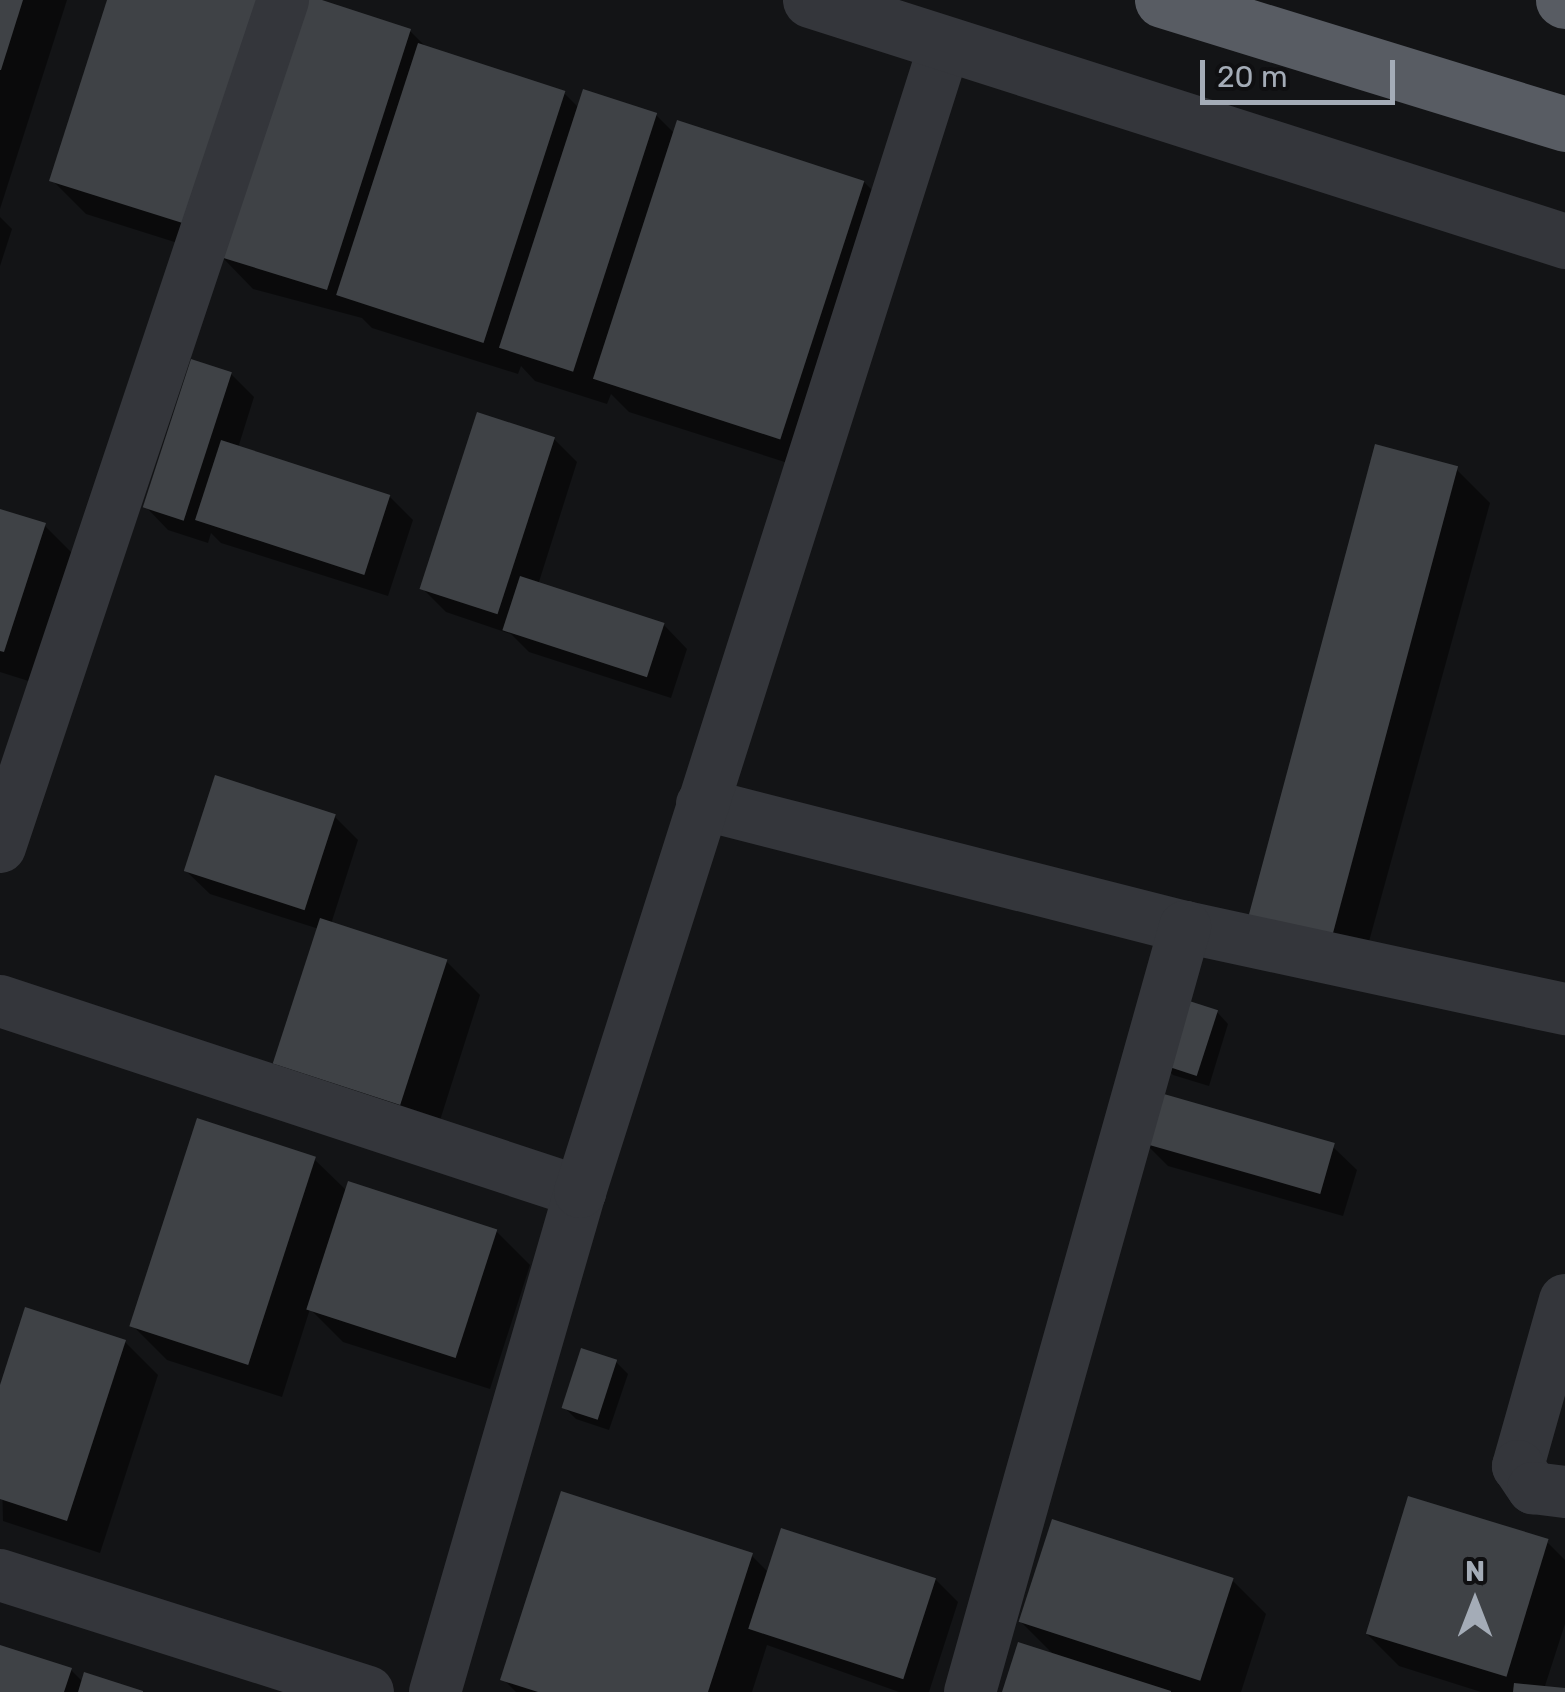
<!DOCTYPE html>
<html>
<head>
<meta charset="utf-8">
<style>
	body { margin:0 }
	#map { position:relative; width:1565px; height:1692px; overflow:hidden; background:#131416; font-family:Rubik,sans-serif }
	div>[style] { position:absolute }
	.shadow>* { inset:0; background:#0007 }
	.building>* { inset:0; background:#3f4246; transform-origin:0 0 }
	.minor>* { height:52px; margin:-26px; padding:0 26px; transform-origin:26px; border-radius:26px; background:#34363b }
	.tertiary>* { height:55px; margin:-27.5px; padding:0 27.5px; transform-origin:27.5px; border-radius:27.5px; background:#34363b }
	.trunk>* { height:55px; margin:-27.5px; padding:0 27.5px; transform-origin:27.5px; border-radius:27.5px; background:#585c63 }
	span { translate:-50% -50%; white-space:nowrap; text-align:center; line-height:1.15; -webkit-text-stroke:9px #0f0f11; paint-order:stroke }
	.north { position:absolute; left:1425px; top:1552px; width:100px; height:100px; -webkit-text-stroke:8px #0f0f11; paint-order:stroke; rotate:0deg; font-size:28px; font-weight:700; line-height:40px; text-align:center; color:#a4acb7 }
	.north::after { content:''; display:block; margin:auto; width:35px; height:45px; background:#a4acb7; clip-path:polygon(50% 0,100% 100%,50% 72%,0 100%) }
	.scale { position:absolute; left:1200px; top:60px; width:195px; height:45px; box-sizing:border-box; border:5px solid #a4acb7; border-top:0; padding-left:12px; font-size:30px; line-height:35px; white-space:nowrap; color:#a4acb7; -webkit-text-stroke:8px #0f0f11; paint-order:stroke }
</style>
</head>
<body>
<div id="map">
	<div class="shadow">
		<i style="clip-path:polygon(0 0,67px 0,0 209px)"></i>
		<i style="clip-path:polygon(110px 0,314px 0,410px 31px,428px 49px,564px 93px,579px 108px,656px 115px,675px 134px,864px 182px,898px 216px,816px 472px,629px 412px,611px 394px,607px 404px,535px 381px,521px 366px,518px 374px,372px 328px,362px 318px,253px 289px,222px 257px,86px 214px,52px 180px)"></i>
		<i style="clip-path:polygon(0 217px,12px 229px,0 266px)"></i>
		<i style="clip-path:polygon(231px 374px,254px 397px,238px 448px,389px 496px,413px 520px,388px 596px,221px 543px,211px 533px,208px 543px,168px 530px,145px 506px)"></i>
		<i style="clip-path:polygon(554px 439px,577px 462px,538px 585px,664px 625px,687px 649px,671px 698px,529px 652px,511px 634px,446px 612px,423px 589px)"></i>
		<i style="clip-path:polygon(1456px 469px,1490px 503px,1360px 974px,1281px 952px)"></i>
		<i style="clip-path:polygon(0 511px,45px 526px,78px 559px,38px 684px,0 672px)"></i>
		<i style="clip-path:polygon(335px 817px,358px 840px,331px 924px,446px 961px,480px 995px,435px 1136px,308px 1096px,275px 1062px,319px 929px,210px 894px,186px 871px)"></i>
		<i style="clip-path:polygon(1217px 1012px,1228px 1024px,1209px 1086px,1173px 1075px,1162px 1064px)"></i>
		<i style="clip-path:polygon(1145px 1143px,1333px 1147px,1357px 1170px,1343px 1216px,1168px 1166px)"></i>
		<i style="clip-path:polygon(314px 1159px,347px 1191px,496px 1231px,530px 1265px,490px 1389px,343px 1342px,310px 1309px,282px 1397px,167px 1360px,133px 1326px)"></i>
		<i style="clip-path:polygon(125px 1342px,158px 1375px,100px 1553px,3px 1521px,0 1393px)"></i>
		<i style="clip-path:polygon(616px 1362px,628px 1374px,609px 1430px,576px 1419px,564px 1407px)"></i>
		<i style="clip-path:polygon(1547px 1542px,1565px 1560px,1565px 1624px,1544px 1689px,1565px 1692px,1481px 1692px,1399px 1666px,1366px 1633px)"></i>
		<i style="clip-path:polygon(751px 1555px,769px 1573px,935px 1579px,958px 1602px,929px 1692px,899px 1692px,767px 1645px,752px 1692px,516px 1692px,503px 1679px)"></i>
		<i style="clip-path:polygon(1232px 1580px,1266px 1614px,1241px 1692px,1005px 1692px,1056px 1657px,1021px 1622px)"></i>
		<i style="clip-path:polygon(0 1648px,71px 1670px,84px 1683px,137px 1692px,0 1692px)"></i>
	</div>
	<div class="building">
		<i style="clip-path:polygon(0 0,23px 0,1px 70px,0 70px)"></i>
		<i style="clip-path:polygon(107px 0,265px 0,192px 226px,49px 181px)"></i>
		<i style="clip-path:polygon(299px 0,322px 0,411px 29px,327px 290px,217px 256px)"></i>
		<i style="left:418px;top:43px;width:155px;height:265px;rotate:18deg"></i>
		<i style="left:583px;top:89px;width:78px;height:272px;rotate:18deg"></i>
		<i style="left:677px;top:120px;width:197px;height:272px;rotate:18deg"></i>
		<i style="left:191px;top:359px;width:43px;height:156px;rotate:18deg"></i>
		<i style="left:477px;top:412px;width:82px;height:186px;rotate:18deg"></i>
		<i style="left:221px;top:440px;width:178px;height:84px;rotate:18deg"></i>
		<i style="left:1375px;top:444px;width:86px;height:493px;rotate:15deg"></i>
		<i style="clip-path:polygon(0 509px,46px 523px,4px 652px,0 651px)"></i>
		<i style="left:520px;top:576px;width:152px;height:57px;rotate:18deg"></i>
		<i style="left:215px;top:775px;width:127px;height:101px;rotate:18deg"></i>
		<i style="left:320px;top:918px;width:134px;height:153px;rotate:18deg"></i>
		<i style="left:1180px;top:998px;width:40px;height:69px;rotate:18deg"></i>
		<i style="left:1157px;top:1092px;width:185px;height:53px;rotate:16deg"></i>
		<i style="left:197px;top:1118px;width:125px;height:219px;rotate:18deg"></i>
		<i style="left:348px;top:1181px;width:157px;height:135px;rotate:18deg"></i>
		<i style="clip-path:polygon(25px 1307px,126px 1340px,67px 1521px,0 1499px,0 1385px)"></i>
		<i style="left:581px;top:1348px;width:38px;height:63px;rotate:18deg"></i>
		<i style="clip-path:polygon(561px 1491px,753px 1553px,708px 1692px,538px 1692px,500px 1680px)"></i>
		<i style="left:1408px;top:1496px;width:147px;height:144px;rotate:17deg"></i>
		<i style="left:1052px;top:1519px;width:191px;height:108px;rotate:18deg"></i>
		<i style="left:781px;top:1528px;width:163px;height:106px;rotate:18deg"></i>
		<i style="clip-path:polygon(1018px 1642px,1171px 1691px,1171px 1692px,1002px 1692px)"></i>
		<i style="clip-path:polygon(0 1645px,72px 1668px,64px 1692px,0 1692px)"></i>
		<i style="clip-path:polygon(84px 1672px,143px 1691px,143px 1692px,78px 1692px)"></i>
		<i style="clip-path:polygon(1514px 1683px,1565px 1688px,1565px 1692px,1513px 1692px)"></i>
	</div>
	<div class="minor">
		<i style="left:702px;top:804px;width:498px;rotate:14.3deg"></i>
		<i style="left:1185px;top:927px;width:389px;rotate:12.2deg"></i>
		<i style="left:0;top:847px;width:893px;rotate:-71.52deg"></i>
		<i style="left:0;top:1001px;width:611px;rotate:18.23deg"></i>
		<i style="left:1565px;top:1300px;width:173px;rotate:105.8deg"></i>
		<i style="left:1518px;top:1466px;width:27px;rotate:56deg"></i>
		<i style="left:1533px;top:1488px;width:32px;rotate:7deg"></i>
		<i style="left:0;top:1575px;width:386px;rotate:17.6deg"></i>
		<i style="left:435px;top:1692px;width:521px;rotate:-73.83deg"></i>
		<i style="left:580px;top:1192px;width:1205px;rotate:-72.36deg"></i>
		<i style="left:970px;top:1692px;width:795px;rotate:-74.3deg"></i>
	</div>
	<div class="tertiary">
		<i style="left:810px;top:0;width:793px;rotate:17.7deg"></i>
	</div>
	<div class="trunk">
		<i style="left:1162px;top:0;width:422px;rotate:17.1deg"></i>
		<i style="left:1563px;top:0;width:2px;rotate:27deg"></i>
	</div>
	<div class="north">N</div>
	<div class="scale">20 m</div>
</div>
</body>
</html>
